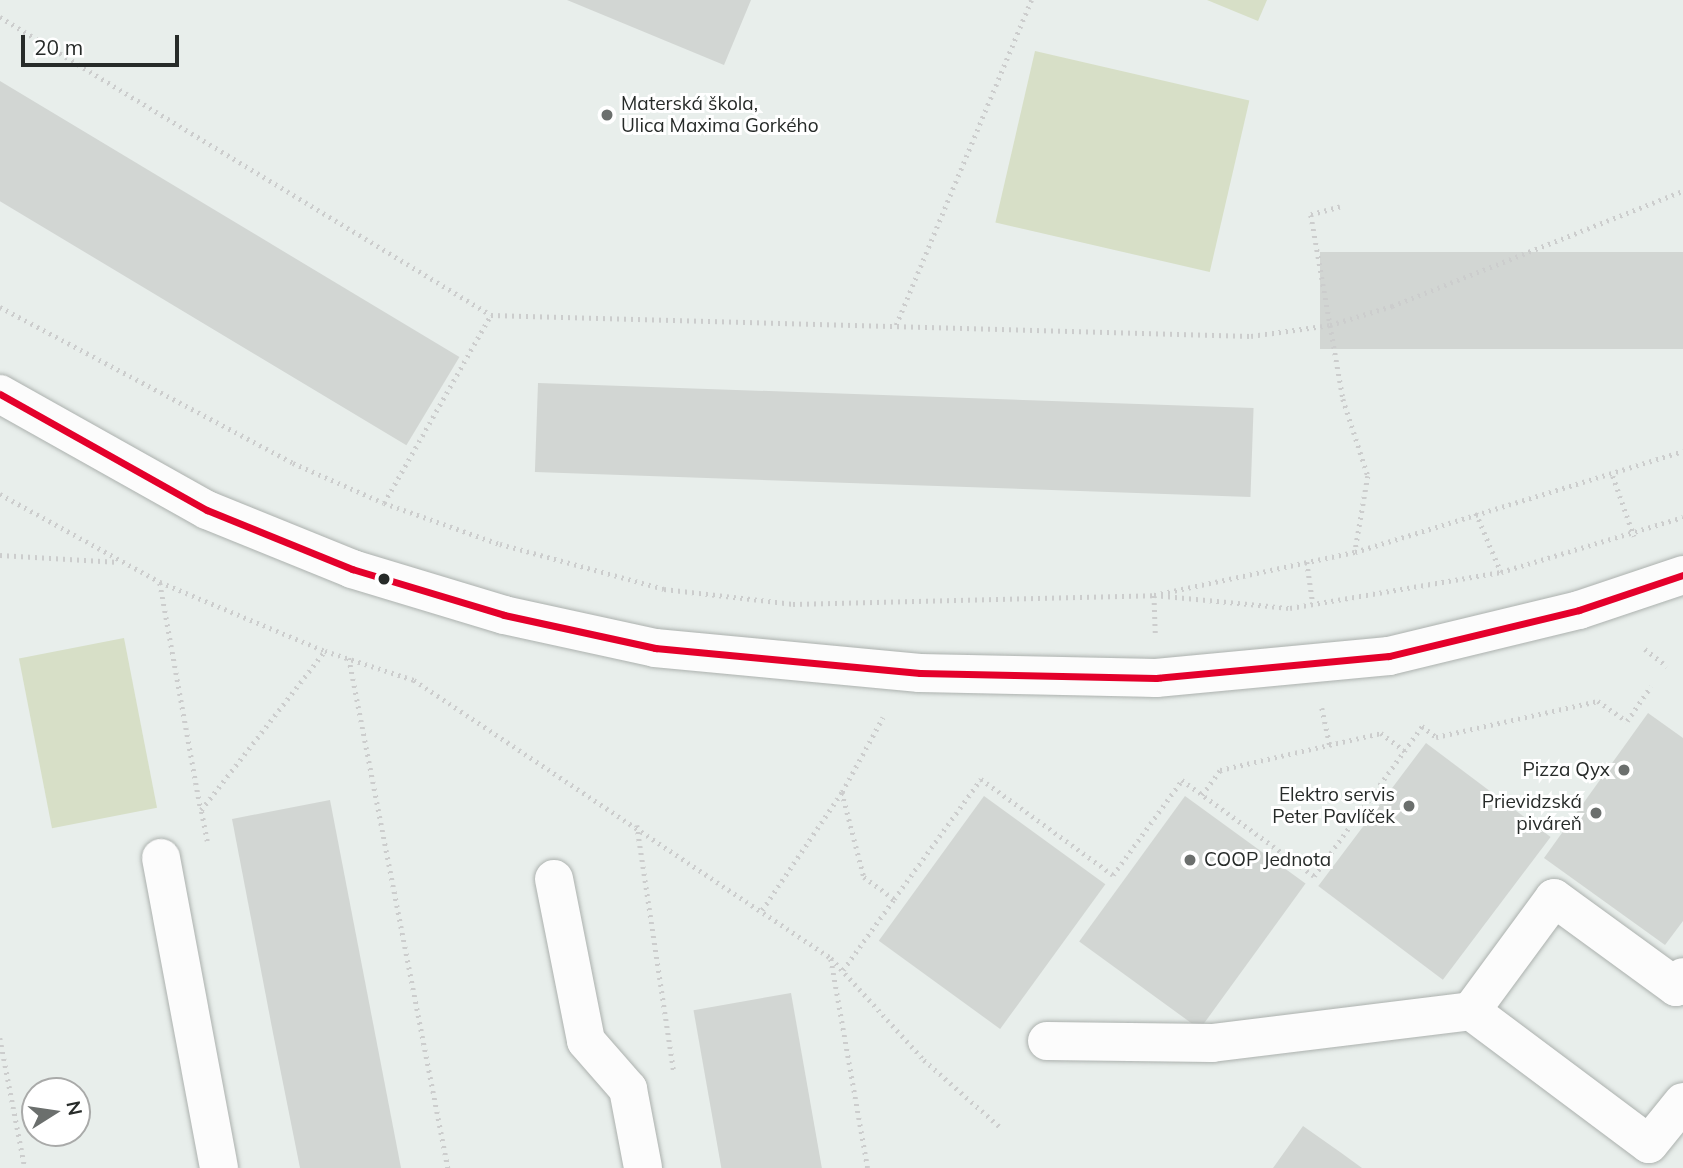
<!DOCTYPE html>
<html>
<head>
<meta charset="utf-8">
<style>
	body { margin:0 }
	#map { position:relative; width:1683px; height:1168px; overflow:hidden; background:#e8eeeb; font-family:Mulish,sans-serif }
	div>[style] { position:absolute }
	.green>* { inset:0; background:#d7dfc7; transform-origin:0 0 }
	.building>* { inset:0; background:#d2d6d3; transform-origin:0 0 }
	.path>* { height:4.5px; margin-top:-2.25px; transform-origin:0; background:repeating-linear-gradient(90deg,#cccdcd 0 2px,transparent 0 7px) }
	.roads { filter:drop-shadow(0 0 2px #acb1ae) drop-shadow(0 0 2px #acb1ae) }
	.minor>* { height:38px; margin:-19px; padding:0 19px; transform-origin:19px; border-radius:19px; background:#fcfcfc }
	.bus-1>* { height:7px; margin:-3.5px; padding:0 3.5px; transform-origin:3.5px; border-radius:3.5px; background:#e4002b }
	.dots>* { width:19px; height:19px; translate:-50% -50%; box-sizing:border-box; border:4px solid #fff; border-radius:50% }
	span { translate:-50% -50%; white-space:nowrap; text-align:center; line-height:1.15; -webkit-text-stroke:6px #fff; paint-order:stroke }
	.poi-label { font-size:19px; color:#272b29 }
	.left { translate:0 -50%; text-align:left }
	.right { translate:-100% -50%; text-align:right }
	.north { position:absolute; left:21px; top:1077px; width:70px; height:70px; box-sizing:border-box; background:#fff; border:2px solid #a9aaa9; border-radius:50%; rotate:78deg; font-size:19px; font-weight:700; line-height:28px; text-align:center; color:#272b29 }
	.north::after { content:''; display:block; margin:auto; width:24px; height:32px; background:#6b6f6d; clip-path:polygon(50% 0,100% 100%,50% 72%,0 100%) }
	.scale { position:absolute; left:21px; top:35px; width:158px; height:32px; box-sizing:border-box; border:4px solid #272b29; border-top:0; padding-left:9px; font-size:21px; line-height:24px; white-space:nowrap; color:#272b29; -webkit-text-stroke:5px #fff; paint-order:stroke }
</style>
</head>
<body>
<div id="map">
	<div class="green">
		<i style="clip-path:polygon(1207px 0,1267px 0,1258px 21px)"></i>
		<i style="left:1035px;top:51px;width:220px;height:176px;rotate:13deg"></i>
		<i style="left:124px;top:638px;width:173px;height:107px;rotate:79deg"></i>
	</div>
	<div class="building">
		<i style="clip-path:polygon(567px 0,751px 0,724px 65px)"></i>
		<i style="left:0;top:81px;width:536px;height:103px;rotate:31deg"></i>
		<i style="left:1683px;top:252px;width:97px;height:363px;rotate:90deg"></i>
		<i style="left:538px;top:383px;width:716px;height:89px;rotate:2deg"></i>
		<i style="clip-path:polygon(1648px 713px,1683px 738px,1683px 921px,1665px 945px,1544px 858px)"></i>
		<i style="left:1426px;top:743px;width:156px;height:179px;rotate:37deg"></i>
		<i style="left:984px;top:796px;width:150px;height:179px;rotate:36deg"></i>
		<i style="left:1185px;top:796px;width:149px;height:180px;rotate:36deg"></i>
		<i style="clip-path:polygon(330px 800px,401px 1168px,300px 1168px,273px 1033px,232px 819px)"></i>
		<i style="left:791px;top:993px;width:178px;height:99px;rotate:80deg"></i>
		<i style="clip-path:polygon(1303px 1126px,1340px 1152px,1362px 1168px,1273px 1168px)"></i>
	</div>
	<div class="path">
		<i style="left:0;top:17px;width:574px;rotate:31.25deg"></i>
		<i style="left:491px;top:315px;width:760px;rotate:1.58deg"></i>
		<i style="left:1251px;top:336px;width:80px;rotate:-7.9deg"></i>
		<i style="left:1330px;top:325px;width:65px;rotate:-17deg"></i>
		<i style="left:1392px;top:306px;width:313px;rotate:-21.6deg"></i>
		<i style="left:1340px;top:207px;width:30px;rotate:165deg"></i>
		<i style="left:1311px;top:215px;width:187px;rotate:80.1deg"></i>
		<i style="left:1343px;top:399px;width:81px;rotate:72deg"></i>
		<i style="left:1368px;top:476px;width:77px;rotate:99.7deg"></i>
		<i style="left:0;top:307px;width:332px;rotate:28deg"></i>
		<i style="left:293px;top:463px;width:99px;rotate:23.7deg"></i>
		<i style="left:384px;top:503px;width:123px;rotate:19.5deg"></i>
		<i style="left:500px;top:544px;width:170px;rotate:15.3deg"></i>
		<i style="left:664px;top:589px;width:130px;rotate:6.6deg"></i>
		<i style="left:793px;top:604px;width:361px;rotate:-1.4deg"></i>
		<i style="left:1154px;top:595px;width:137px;rotate:5.5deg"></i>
		<i style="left:1290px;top:608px;width:214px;rotate:-9.7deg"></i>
		<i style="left:1501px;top:572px;width:190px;rotate:-16.8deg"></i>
		<i style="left:896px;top:325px;width:352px;rotate:-67.4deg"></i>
		<i style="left:1613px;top:476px;width:64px;rotate:70.7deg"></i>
		<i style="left:0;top:494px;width:183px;rotate:28.8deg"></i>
		<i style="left:160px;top:582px;width:179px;rotate:22.7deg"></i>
		<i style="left:325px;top:651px;width:94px;rotate:18deg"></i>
		<i style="left:414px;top:680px;width:501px;rotate:33.69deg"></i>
		<i style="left:831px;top:958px;width:138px;rotate:47.6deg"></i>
		<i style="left:924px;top:1060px;width:101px;rotate:41.4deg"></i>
		<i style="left:384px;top:503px;width:216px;rotate:-60.4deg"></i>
		<i style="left:1476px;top:513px;width:64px;rotate:67deg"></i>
		<i style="left:0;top:555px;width:119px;rotate:3.4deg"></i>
		<i style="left:1307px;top:562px;width:42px;rotate:81.9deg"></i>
		<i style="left:160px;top:583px;width:231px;rotate:79.8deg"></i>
		<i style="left:1155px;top:633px;width:38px;rotate:-92deg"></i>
		<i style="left:1154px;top:595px;width:206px;rotate:-12.1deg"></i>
		<i style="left:1355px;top:552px;width:343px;rotate:-17.1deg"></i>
		<i style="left:1645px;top:649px;width:28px;rotate:38deg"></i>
		<i style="left:349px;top:658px;width:520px;rotate:79.01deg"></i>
		<i style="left:1322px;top:708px;width:38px;rotate:78deg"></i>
		<i style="left:842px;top:792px;width:88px;rotate:75.5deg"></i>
		<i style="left:864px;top:877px;width:37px;rotate:36deg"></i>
		<i style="left:894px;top:899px;width:148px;rotate:-54.1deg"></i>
		<i style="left:981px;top:779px;width:163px;rotate:36deg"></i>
		<i style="left:1113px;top:875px;width:117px;rotate:-54deg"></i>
		<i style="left:1182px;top:780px;width:163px;rotate:36deg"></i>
		<i style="left:1314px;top:876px;width:185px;rotate:-54.2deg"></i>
		<i style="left:1422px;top:726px;width:18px;rotate:38deg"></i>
		<i style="left:1436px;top:737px;width:166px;rotate:-12.5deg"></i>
		<i style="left:1598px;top:701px;width:35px;rotate:35deg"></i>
		<i style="left:1627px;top:721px;width:42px;rotate:-55.6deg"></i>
		<i style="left:1202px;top:795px;width:31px;rotate:-54deg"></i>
		<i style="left:1220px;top:770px;width:165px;rotate:-12.9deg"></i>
		<i style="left:1381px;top:733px;width:30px;rotate:37deg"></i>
		<i style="left:637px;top:825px;width:250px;rotate:81.5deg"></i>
		<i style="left:207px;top:841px;width:32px;rotate:-101deg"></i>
		<i style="left:201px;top:810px;width:202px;rotate:-52.1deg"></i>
		<i style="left:762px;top:910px;width:143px;rotate:-55.9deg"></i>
		<i style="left:842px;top:792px;width:85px;rotate:-61.3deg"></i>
		<i style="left:831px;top:959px;width:212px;rotate:80deg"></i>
		<i style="left:843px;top:970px;width:87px;rotate:-54.3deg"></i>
		<i style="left:0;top:1038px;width:132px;rotate:79.1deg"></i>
	</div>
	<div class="roads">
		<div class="minor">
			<i style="left:0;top:394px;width:237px;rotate:29.3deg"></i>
			<i style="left:207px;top:510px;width:157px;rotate:22.1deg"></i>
			<i style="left:352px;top:569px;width:159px;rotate:16.8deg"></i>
			<i style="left:504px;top:615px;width:155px;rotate:12.3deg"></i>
			<i style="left:655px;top:648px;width:266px;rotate:5.4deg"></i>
			<i style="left:920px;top:673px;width:236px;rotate:1.2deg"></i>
			<i style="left:1156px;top:678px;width:234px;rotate:-5.4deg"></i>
			<i style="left:1389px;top:656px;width:195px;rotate:-13.6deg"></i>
			<i style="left:1579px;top:610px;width:110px;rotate:-18.6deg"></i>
			<i style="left:161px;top:858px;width:315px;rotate:79.4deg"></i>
			<i style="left:554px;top:879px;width:165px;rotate:78.8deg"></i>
			<i style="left:586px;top:1041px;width:64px;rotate:48.8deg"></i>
			<i style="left:628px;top:1089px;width:80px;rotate:79.2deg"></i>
			<i style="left:1471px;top:1011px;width:222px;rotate:36.8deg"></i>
			<i style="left:1649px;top:1144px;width:54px;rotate:-51deg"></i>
			<i style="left:1047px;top:1041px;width:165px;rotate:0.7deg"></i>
			<i style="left:1212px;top:1043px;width:261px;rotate:-7deg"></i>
			<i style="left:1471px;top:1011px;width:140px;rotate:-53.7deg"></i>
			<i style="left:1554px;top:898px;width:151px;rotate:36.1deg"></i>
			<i style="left:1676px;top:987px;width:12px;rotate:-55deg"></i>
		</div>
	</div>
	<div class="bus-1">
		<i style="left:0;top:394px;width:237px;rotate:29.3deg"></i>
		<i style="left:207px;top:510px;width:157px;rotate:22.1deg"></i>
		<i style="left:352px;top:569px;width:159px;rotate:16.8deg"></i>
		<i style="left:504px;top:615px;width:155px;rotate:12.3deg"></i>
		<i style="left:655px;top:648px;width:266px;rotate:5.4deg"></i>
		<i style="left:920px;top:673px;width:236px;rotate:1.2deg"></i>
		<i style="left:1156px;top:678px;width:234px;rotate:-5.4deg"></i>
		<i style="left:1389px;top:656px;width:195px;rotate:-13.6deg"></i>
		<i style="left:1579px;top:610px;width:110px;rotate:-18.6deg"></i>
	</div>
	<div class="dots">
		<i style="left:607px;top:115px;background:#6b6f6d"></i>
		<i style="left:384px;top:579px;background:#272b29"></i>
		<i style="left:1624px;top:770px;background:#6b6f6d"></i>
		<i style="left:1409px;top:806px;background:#6b6f6d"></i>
		<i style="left:1596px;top:813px;background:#6b6f6d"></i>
		<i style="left:1190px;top:860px;background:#6b6f6d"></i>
	</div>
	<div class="poi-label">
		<span class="left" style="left:621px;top:115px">Materská škola,<br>Ulica Maxima Gorkého</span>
		<span class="right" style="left:1610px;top:770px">Pizza Qyx</span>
		<span class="right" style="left:1395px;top:806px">Elektro servis<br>Peter Pavlíček</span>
		<span class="right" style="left:1582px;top:813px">Prievidzská<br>piváreň</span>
		<span class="left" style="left:1204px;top:860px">COOP Jednota</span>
	</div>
	<div class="north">N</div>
	<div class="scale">20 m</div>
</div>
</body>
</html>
